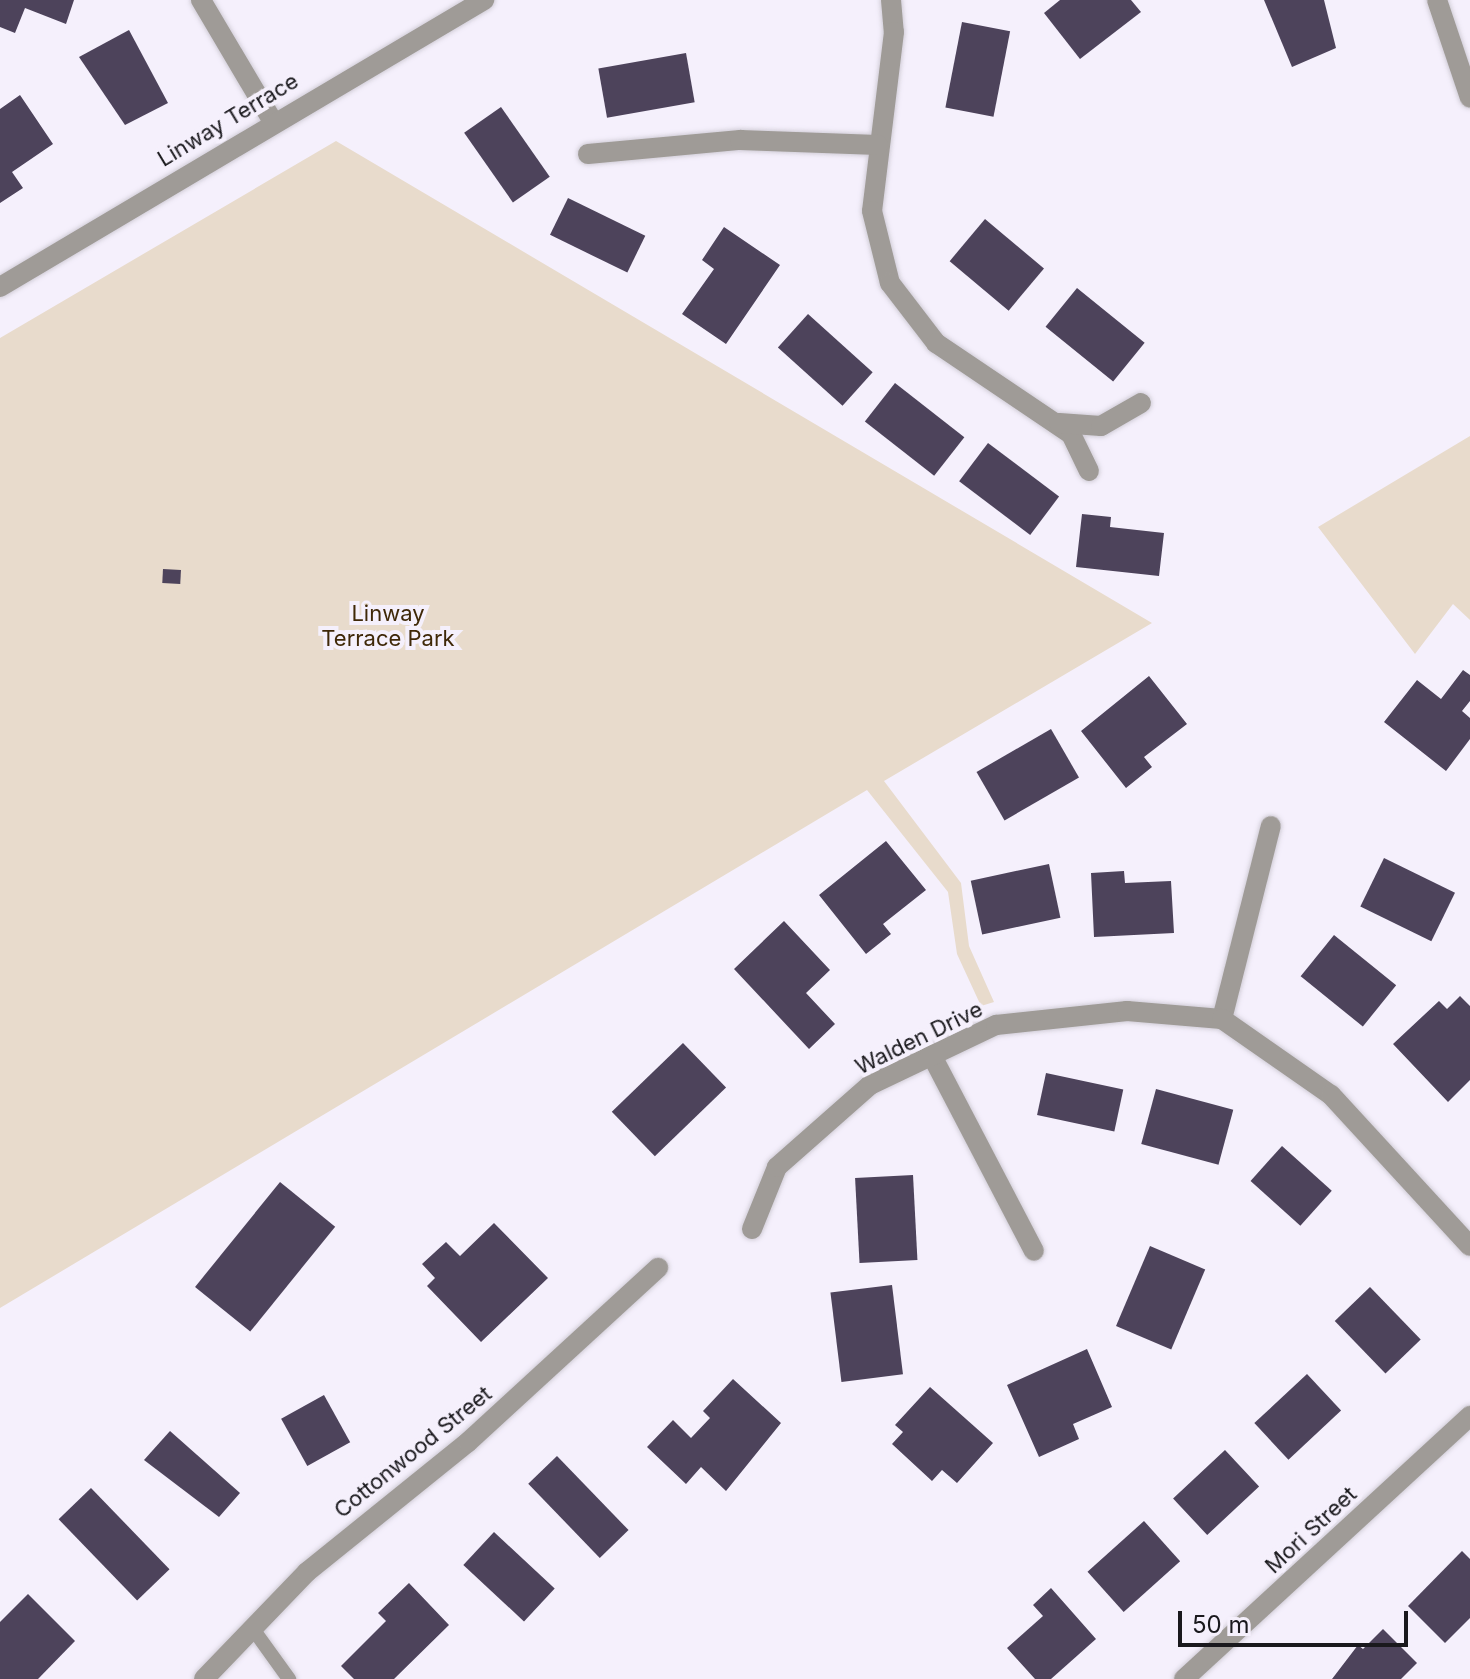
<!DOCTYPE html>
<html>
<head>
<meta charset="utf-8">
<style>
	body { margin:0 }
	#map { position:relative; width:1470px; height:1679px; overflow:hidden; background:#f5f0fc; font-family:Inter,sans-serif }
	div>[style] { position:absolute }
	.green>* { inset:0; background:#e8dbcc }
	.building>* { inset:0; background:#4d435b; transform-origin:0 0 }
	.roads { filter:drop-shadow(0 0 2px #d2ced8) drop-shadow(0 0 2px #d2ced8) }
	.service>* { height:14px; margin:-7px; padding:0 7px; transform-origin:7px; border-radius:7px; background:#9f9b97 }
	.minor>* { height:20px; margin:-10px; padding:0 10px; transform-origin:10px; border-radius:10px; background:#9f9b97 }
	.tertiary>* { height:20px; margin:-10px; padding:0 10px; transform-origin:10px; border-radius:10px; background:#9f9b97 }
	span { translate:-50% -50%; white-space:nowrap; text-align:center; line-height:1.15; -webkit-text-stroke:8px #f5f0fc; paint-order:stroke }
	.street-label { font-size:22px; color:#1a191d }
	.park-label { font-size:22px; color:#3f2808 }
	.scale { position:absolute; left:1178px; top:1611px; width:230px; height:36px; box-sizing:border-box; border:4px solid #1a191d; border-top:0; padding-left:10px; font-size:24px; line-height:28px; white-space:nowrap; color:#1a191d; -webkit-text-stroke:6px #f5f0fc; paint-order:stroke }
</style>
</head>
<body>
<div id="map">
	<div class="green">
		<i style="clip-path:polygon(336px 141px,1152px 623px,884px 781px,961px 883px,969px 946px,994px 1002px,981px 1006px,957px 954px,948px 892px,867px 790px,0 1308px,0 338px)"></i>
		<i style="clip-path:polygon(1470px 436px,1470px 620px,1453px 604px,1415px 654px,1318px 527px)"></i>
	</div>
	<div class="building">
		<i style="clip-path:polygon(0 0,74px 0,66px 24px,25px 8px,15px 33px,0 27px)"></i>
		<i style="clip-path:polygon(1060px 0,1131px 0,1141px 12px,1080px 59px,1044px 13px)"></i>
		<i style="clip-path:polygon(1264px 0,1324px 0,1336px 48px,1292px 67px)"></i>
		<i style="left:962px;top:22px;width:49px;height:87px;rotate:11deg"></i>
		<i style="clip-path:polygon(129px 30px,168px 103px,125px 125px,79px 57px)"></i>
		<i style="left:686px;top:53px;width:50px;height:89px;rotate:80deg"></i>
		<i style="clip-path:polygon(20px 95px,53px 144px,12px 172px,23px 188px,0 203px,0 109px)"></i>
		<i style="left:501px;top:107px;width:85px;height:45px;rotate:55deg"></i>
		<i style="left:568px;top:198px;width:86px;height:41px;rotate:26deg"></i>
		<i style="left:985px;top:219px;width:77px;height:55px;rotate:40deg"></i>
		<i style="clip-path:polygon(724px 227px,780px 265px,726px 344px,682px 314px,714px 269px,702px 260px)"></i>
		<i style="left:1077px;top:288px;width:87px;height:50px;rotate:39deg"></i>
		<i style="left:808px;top:314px;width:87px;height:45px;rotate:42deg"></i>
		<i style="left:895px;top:383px;width:88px;height:49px;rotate:38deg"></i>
		<i style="left:988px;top:443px;width:89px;height:48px;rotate:37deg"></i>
		<i style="clip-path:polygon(1082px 514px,1111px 517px,1110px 527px,1164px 533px,1159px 576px,1076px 567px)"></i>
		<i style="left:163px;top:569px;width:18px;height:14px;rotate:3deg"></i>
		<i style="clip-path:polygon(1463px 670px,1470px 675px,1470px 701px,1462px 711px,1470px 718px,1470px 739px,1446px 771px,1384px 722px,1417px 680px,1441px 699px)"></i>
		<i style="clip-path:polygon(1149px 676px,1187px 724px,1144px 757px,1152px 767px,1126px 788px,1081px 731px)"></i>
		<i style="left:1051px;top:729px;width:56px;height:86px;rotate:60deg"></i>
		<i style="clip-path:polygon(886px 841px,926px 890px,883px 924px,891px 934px,866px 954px,819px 895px)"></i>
		<i style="left:1384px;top:858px;width:79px;height:54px;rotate:26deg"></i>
		<i style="left:1049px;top:864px;width:55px;height:80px;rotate:78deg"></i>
		<i style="clip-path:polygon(1124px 871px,1125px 883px,1171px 881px,1174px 933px,1094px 937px,1091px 873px)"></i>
		<i style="clip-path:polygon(784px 921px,830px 970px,806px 993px,835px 1024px,809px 1049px,734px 969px)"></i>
		<i style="left:1334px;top:935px;width:80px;height:53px;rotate:39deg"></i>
		<i style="clip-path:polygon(1460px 996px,1470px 1006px,1470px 1080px,1448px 1102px,1393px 1044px,1439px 1001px,1447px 1009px)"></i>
		<i style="left:683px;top:1043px;width:62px;height:99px;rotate:46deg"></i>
		<i style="left:1046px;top:1073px;width:79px;height:43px;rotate:12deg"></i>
		<i style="left:1156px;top:1089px;width:80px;height:57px;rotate:15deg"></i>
		<i style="left:1282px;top:1146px;width:67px;height:47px;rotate:42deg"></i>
		<i style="left:913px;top:1175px;width:85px;height:58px;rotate:87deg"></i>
		<i style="left:280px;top:1182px;width:71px;height:135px;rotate:39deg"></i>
		<i style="clip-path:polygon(494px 1223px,548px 1278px,481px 1342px,427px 1286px,435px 1278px,422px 1264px,446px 1242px,460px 1256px)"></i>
		<i style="left:1150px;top:1246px;width:60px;height:87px;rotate:23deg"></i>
		<i style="left:892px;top:1285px;width:90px;height:62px;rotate:83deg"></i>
		<i style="left:1370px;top:1287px;width:73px;height:49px;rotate:46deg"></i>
		<i style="clip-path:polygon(1087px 1349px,1112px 1407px,1073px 1424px,1079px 1439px,1039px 1457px,1007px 1385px)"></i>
		<i style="left:1307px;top:1374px;width:50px;height:72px;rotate:47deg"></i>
		<i style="clip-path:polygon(733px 1379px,781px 1423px,726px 1491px,701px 1467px,686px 1484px,647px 1447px,673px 1420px,691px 1438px,710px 1418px,703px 1411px)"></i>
		<i style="clip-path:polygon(930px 1387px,993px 1443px,957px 1483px,942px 1470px,932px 1481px,892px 1444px,903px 1432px,895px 1425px)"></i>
		<i style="left:324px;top:1395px;width:54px;height:49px;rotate:61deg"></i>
		<i style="clip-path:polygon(170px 1431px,240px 1493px,219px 1517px,144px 1460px)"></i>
		<i style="left:1225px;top:1450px;width:50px;height:71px;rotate:47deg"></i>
		<i style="left:557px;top:1456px;width:103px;height:40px;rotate:46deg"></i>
		<i style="left:91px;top:1488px;width:113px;height:45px;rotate:46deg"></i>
		<i style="left:1144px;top:1521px;width:54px;height:76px;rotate:48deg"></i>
		<i style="left:494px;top:1532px;width:83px;height:45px;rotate:43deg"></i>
		<i style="clip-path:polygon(1462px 1551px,1470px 1559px,1470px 1618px,1445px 1643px,1408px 1606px)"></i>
		<i style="clip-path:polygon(409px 1583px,449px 1625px,394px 1679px,354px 1679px,341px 1666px,386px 1621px,378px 1613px)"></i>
		<i style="clip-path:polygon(1051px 1588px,1096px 1639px,1051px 1679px,1035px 1679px,1007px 1648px,1043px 1616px,1033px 1605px)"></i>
		<i style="clip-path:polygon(28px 1594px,75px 1641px,38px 1679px,0 1679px,0 1622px)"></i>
		<i style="clip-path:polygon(1383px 1629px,1417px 1663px,1401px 1679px,1332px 1679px,1358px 1645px,1363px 1649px)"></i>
	</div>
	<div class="roads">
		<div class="service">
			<i style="left:253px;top:1629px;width:62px;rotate:54.2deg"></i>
		</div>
		<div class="minor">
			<i style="left:201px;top:0;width:139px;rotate:59.4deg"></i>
			<i style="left:891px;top:0;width:32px;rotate:85deg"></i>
			<i style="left:894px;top:32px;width:180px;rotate:97deg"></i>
			<i style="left:872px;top:211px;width:74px;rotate:76deg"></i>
			<i style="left:890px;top:283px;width:76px;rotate:52.5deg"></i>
			<i style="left:936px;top:343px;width:163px;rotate:34deg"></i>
			<i style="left:1071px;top:434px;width:41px;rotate:64.1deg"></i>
			<i style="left:1437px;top:0;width:103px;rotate:71.4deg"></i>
			<i style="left:588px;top:154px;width:153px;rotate:-5.3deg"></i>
			<i style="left:740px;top:140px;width:138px;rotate:2.1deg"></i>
			<i style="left:1059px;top:423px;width:42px;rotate:4.1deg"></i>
			<i style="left:1101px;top:426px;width:46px;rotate:-29.9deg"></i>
			<i style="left:1222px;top:1019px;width:199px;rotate:-75.8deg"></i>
			<i style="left:931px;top:1054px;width:222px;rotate:62.4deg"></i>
			<i style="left:752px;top:1229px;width:67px;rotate:-68deg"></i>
			<i style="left:777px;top:1167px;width:124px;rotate:-41.4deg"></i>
			<i style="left:870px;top:1085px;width:140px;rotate:-25.5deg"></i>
			<i style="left:996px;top:1025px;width:132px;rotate:-6.1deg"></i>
			<i style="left:1127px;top:1011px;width:95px;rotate:4.8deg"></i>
			<i style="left:1222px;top:1019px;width:133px;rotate:34.9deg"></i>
			<i style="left:1331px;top:1095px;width:205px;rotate:47.4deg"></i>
			<i style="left:204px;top:1679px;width:149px;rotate:-46.1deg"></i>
			<i style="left:307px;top:1572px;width:207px;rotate:-38.9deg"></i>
			<i style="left:468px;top:1442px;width:258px;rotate:-42.5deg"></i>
			<i style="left:1184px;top:1679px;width:389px;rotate:-42.6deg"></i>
		</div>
		<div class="tertiary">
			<i style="left:0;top:287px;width:563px;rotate:-30.67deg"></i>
		</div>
	</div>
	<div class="street-label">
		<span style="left:228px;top:120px;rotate:-31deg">Linway Terrace</span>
		<span style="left:919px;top:1038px;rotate:-26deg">Walden Drive</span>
		<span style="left:413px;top:1452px;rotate:-39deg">Cottonwood Street</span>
		<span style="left:1311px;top:1530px;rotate:-43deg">Mori Street</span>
	</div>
	<div class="park-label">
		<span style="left:388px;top:626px">Linway<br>Terrace Park</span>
	</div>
	<div class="scale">50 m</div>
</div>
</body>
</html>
